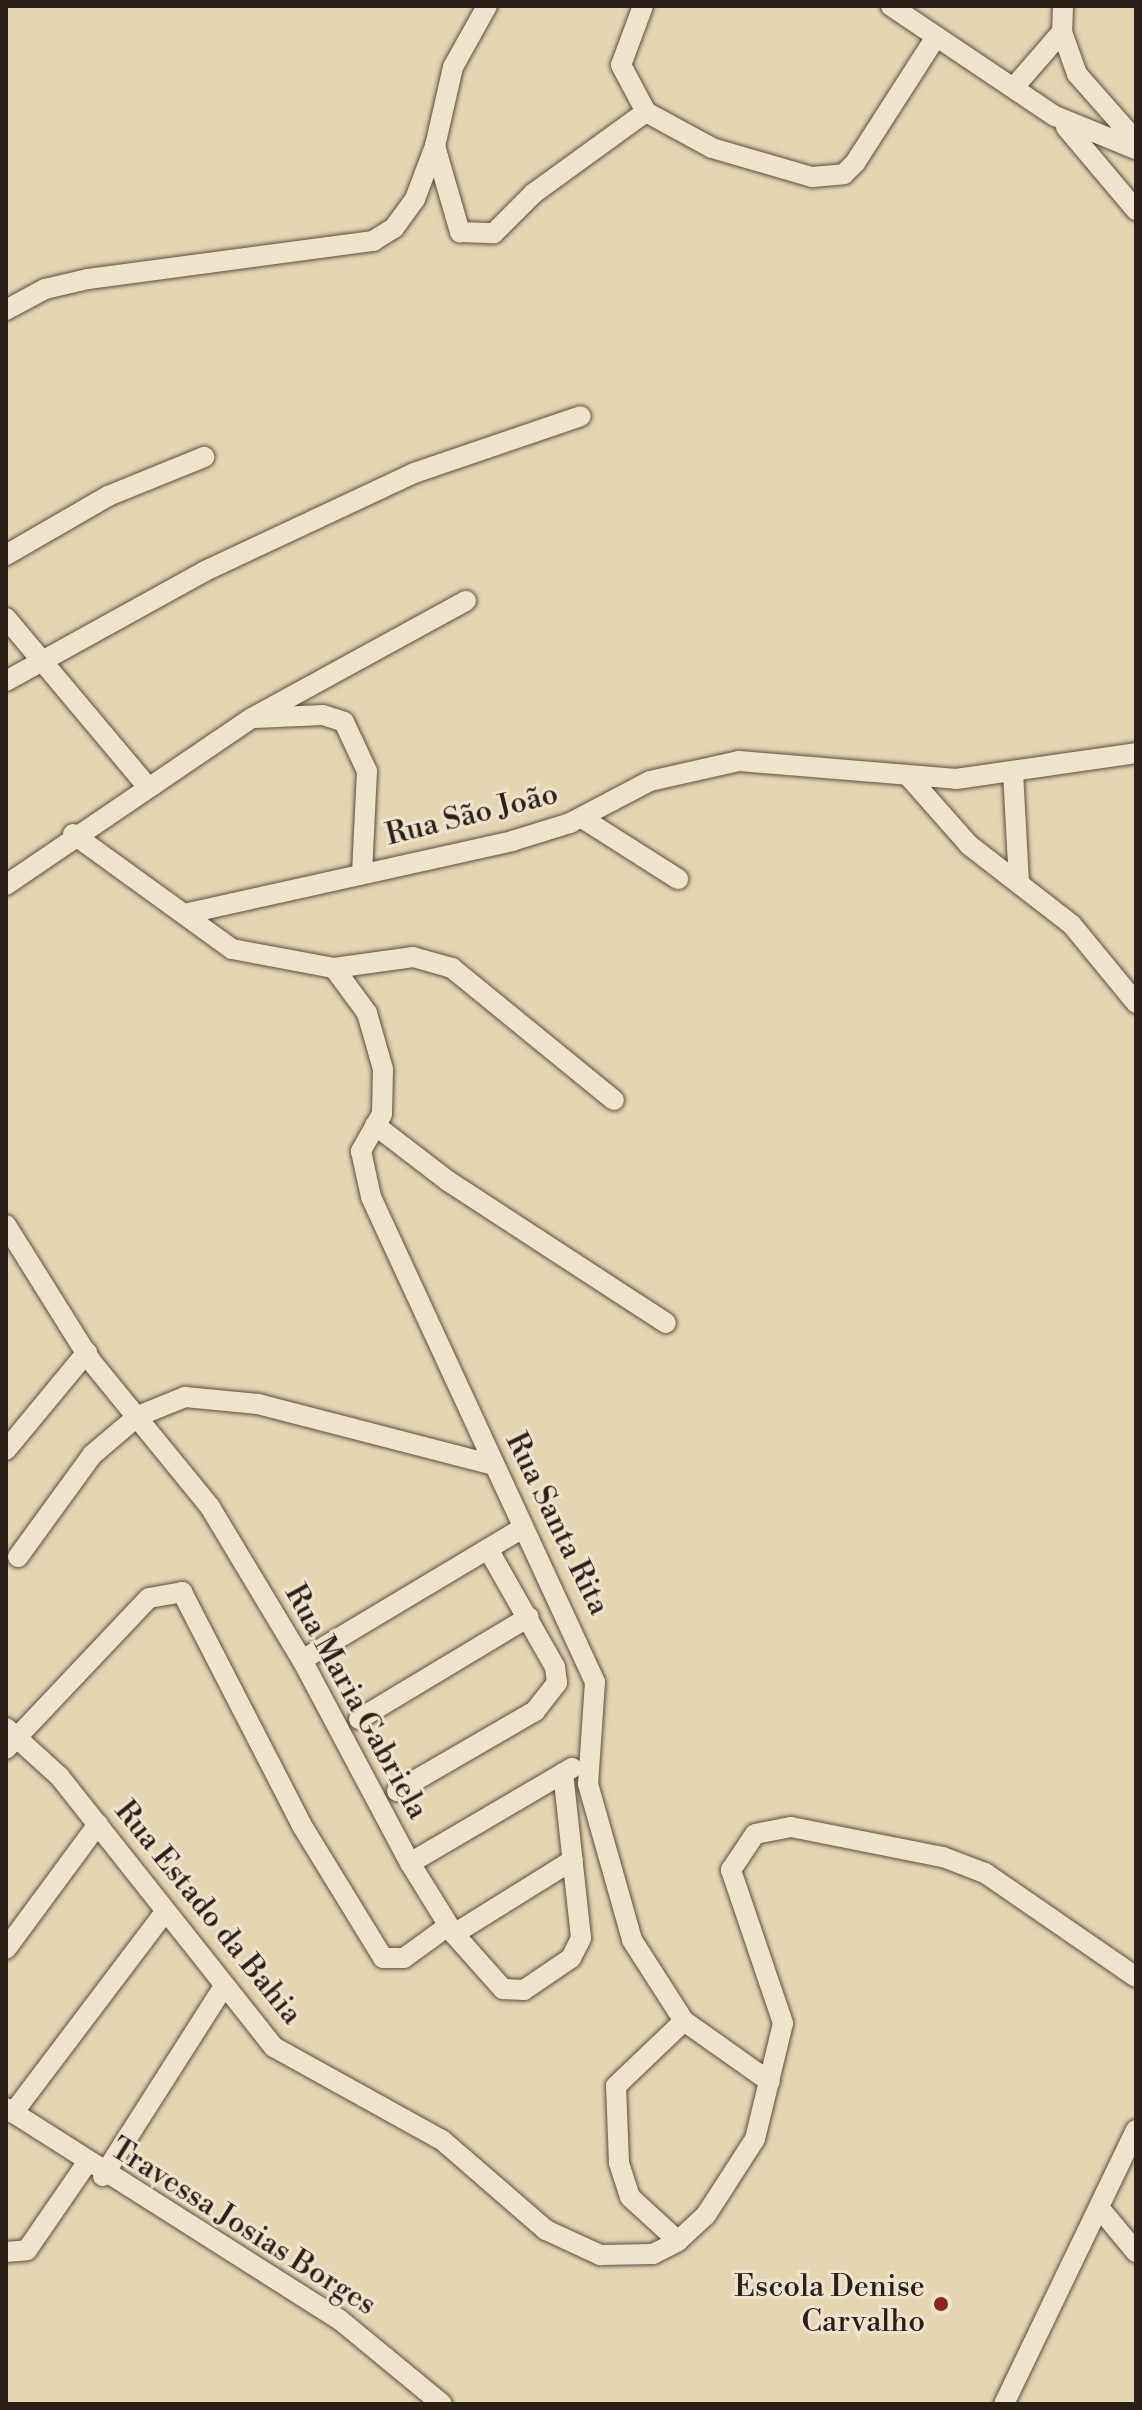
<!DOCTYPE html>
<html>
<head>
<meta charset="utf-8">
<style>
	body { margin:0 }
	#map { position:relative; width:1142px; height:2410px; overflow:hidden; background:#e5d6b2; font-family:"Libre Bodoni",serif }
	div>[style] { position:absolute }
	.roads { filter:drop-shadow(0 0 2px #594e3f) drop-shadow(0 0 2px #594e3f) }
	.minor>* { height:20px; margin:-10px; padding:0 10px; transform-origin:10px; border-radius:10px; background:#eee4cd }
	.dots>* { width:22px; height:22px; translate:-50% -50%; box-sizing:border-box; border:4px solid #eee4cd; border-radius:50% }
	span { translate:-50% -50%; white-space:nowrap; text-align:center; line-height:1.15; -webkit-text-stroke:6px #eee4cd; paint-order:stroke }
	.street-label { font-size:30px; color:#2a2019 }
	.poi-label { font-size:30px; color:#2a2019 }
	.right { translate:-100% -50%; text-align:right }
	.frame { position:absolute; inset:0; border:8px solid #2a2019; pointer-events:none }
</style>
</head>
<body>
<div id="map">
	<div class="roads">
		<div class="minor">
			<i style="left:487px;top:6px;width:70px;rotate:119.1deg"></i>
			<i style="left:453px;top:67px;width:81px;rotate:102.8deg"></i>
			<i style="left:435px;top:146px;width:90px;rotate:73.8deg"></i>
			<i style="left:460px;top:232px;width:34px;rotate:2deg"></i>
			<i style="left:494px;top:233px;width:57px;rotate:-45deg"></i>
			<i style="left:534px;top:193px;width:138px;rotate:-35.9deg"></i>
			<i style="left:643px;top:6px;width:63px;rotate:110.4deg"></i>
			<i style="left:621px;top:65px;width:53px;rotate:62deg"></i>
			<i style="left:646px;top:112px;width:75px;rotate:28.6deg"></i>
			<i style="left:712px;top:148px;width:104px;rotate:16.2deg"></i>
			<i style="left:812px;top:177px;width:32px;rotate:-5deg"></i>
			<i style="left:844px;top:174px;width:16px;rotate:-45deg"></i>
			<i style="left:855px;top:163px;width:150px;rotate:-57.3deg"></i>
			<i style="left:891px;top:6px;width:197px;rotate:33.9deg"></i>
			<i style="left:1055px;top:116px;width:87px;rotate:22.2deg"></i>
			<i style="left:1063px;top:6px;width:26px;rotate:92deg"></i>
			<i style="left:1062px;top:32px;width:45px;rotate:70.3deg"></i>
			<i style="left:1077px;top:74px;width:89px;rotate:48.6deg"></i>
			<i style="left:1015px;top:86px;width:72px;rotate:-49deg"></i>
			<i style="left:1066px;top:127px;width:109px;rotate:49.9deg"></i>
			<i style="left:6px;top:310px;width:44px;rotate:-28.3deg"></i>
			<i style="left:45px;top:289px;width:44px;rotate:-13.1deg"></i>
			<i style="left:88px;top:279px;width:288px;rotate:-7.6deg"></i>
			<i style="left:373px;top:241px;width:25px;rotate:-32deg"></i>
			<i style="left:394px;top:228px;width:36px;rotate:-54deg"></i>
			<i style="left:415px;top:199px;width:57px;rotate:-69.3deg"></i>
			<i style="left:6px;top:555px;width:118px;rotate:-30deg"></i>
			<i style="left:108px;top:496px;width:104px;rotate:-22.1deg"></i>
			<i style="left:6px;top:618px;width:219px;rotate:50deg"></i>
			<i style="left:6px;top:681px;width:227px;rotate:-28.9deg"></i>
			<i style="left:205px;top:571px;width:231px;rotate:-25.1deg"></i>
			<i style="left:414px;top:473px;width:176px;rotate:-18.8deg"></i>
			<i style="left:255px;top:718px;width:68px;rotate:-2.5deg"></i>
			<i style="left:323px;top:715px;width:22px;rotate:18deg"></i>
			<i style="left:344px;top:722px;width:54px;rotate:64.9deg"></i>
			<i style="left:367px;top:771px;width:102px;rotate:92.8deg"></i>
			<i style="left:1013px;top:772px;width:111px;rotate:86.9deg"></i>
			<i style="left:910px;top:778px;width:89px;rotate:48.6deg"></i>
			<i style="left:969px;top:845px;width:130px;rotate:37.8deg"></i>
			<i style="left:1072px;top:925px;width:101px;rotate:50.6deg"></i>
			<i style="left:582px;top:818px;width:114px;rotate:32.4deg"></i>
			<i style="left:73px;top:834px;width:196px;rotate:35.9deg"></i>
			<i style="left:232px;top:949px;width:104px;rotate:10.6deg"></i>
			<i style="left:334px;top:968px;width:80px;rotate:-7.9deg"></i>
			<i style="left:413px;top:957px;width:41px;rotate:15.8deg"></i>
			<i style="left:452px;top:968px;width:209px;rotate:39.2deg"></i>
			<i style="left:6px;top:885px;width:297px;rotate:-34.2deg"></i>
			<i style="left:252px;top:718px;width:244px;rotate:-28.7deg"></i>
			<i style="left:184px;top:914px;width:336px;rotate:-12.5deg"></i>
			<i style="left:512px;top:841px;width:61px;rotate:-17.2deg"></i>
			<i style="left:570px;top:823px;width:90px;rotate:-27.7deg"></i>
			<i style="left:650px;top:781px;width:91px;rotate:-12.7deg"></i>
			<i style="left:739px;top:761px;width:218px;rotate:4.7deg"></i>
			<i style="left:956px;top:779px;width:182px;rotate:-8.2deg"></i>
			<i style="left:334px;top:968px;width:56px;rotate:53.7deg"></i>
			<i style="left:367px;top:1013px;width:58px;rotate:74.1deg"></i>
			<i style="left:383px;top:1069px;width:45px;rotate:91.3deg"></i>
			<i style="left:382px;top:1114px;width:43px;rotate:119.6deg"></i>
			<i style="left:361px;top:1151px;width:47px;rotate:77.7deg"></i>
			<i style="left:371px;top:1197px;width:534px;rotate:65.21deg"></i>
			<i style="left:595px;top:1682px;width:102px;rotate:93.9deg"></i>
			<i style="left:588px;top:1784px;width:162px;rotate:74.2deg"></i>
			<i style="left:632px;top:1940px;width:96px;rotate:57.3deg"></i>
			<i style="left:684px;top:2021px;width:105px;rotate:35.3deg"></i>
			<i style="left:375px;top:1125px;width:92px;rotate:37.5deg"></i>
			<i style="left:448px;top:1181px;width:260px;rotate:33.1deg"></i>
			<i style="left:6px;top:1225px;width:160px;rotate:58deg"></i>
			<i style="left:91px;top:1361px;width:188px;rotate:50.8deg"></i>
			<i style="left:210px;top:1507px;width:179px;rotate:59deg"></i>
			<i style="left:302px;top:1660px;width:230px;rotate:62deg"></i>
			<i style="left:410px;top:1863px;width:84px;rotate:58.2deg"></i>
			<i style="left:454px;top:1934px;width:74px;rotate:48.3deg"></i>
			<i style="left:503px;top:1989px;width:21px;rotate:3deg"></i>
			<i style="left:524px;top:1990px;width:57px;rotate:-34.2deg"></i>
			<i style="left:571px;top:1958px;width:22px;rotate:-63deg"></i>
			<i style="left:581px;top:1938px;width:166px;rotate:-96.2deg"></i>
			<i style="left:6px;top:1450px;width:127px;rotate:-50.4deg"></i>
			<i style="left:18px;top:1557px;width:126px;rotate:-54deg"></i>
			<i style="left:92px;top:1455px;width:60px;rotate:-40.3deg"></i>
			<i style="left:138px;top:1416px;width:51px;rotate:-22deg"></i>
			<i style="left:185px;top:1397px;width:73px;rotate:5.5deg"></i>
			<i style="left:258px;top:1404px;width:244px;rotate:14.5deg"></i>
			<i style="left:302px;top:1660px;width:255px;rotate:-30.9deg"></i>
			<i style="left:359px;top:1719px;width:198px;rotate:-31deg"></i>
			<i style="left:6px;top:1728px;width:72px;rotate:42.2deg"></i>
			<i style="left:59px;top:1776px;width:346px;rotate:51.6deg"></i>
			<i style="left:274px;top:2047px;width:192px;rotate:29deg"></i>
			<i style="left:442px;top:2140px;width:138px;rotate:40.9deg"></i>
			<i style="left:546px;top:2230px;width:60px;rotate:24.8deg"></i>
			<i style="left:600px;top:2255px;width:53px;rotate:-1.1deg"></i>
			<i style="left:653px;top:2254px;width:28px;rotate:-27deg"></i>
			<i style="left:678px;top:2241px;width:38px;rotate:-43deg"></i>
			<i style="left:706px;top:2215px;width:90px;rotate:-57.2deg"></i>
			<i style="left:755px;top:2139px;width:119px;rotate:-76.4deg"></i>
			<i style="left:783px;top:2023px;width:162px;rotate:-108.8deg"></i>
			<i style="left:731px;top:1870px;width:43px;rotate:-56.3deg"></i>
			<i style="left:755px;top:1834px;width:37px;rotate:-11deg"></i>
			<i style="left:791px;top:1827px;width:155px;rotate:11.2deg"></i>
			<i style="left:943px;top:1857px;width:45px;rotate:20.9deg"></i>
			<i style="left:985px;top:1873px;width:183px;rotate:34.6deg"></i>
			<i style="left:6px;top:1749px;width:208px;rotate:-46.6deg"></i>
			<i style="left:149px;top:1598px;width:34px;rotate:-10deg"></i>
			<i style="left:182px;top:1592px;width:261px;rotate:62.8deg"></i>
			<i style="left:301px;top:1824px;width:157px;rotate:58.5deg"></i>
			<i style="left:383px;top:1958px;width:21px"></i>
			<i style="left:404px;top:1958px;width:54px;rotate:-36deg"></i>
			<i style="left:397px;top:1791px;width:160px;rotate:-30.1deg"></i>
			<i style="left:535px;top:1711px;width:36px;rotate:-52deg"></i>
			<i style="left:557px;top:1683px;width:16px;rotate:-97deg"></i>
			<i style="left:555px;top:1667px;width:136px;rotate:-119.6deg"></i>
			<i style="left:410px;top:1863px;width:188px;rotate:-30.4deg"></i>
			<i style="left:454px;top:1934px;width:140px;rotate:-31.9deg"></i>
			<i style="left:6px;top:1949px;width:155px;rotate:-53.6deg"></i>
			<i style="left:6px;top:2108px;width:396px;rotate:32.4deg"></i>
			<i style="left:340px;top:2320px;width:132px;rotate:39.5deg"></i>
			<i style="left:13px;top:2113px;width:251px;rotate:-52.9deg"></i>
			<i style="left:103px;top:2176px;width:222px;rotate:-57.5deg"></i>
			<i style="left:1101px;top:2210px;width:55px;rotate:50.2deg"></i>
			<i style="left:678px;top:2241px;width:65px;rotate:-137.5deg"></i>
			<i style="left:630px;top:2197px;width:36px;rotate:-108deg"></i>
			<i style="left:619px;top:2163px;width:77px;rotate:-92.2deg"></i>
			<i style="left:616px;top:2086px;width:94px;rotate:-43.7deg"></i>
			<i style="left:6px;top:2252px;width:21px;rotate:-5deg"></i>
			<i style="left:27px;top:2250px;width:104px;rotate:-55.5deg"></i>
			<i style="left:1004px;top:2404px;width:304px;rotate:-64.3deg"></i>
		</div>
	</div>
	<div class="dots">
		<i style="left:941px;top:2304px;background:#8f2418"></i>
	</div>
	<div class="street-label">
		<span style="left:472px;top:815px;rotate:-14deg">Rua São João</span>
		<span style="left:557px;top:1524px;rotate:64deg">Rua Santa Rita</span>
		<span style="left:356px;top:1702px;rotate:61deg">Rua Maria Gabriela</span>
		<span style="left:208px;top:1913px;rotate:51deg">Rua Estado da Bahia</span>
		<span style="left:243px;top:2227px;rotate:32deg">Travessa Josias Borges</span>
	</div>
	<div class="poi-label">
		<span class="right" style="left:925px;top:2304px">Escola Denise<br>Carvalho</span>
	</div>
	<div class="frame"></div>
</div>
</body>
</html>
